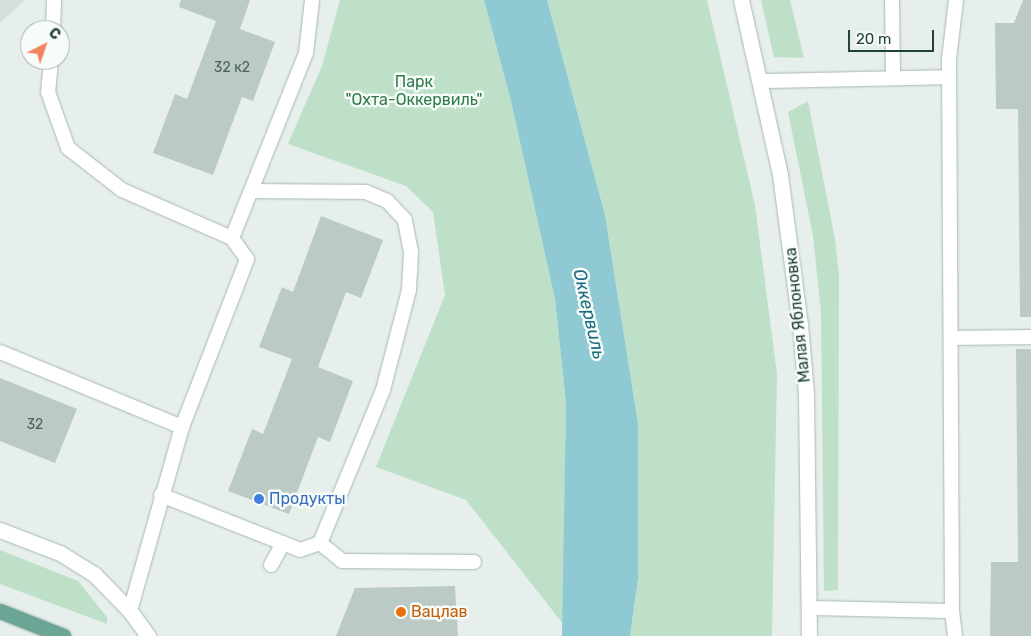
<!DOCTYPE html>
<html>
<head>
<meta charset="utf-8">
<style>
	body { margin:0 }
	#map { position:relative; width:1031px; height:636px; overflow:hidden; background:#e6efeb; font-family:Rubik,sans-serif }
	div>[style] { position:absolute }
	.built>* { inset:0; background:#d4dfda }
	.green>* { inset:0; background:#bfe0c8 }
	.water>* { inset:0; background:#8ec9d4 }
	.building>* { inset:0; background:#bbcac4 }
	.roads { filter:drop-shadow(0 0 1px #a8b8b2) drop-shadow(0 0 1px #a8b8b2) }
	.lane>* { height:14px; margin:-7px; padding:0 7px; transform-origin:7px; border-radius:7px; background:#fff }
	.street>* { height:15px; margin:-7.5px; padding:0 7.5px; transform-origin:7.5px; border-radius:7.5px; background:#fff }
	.primary>* { height:15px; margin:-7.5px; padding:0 7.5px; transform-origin:7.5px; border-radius:7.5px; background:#6aa596 }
	.dots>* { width:14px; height:14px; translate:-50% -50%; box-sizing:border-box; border:2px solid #f7fbf9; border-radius:50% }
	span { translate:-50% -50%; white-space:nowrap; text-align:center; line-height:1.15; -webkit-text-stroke:5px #f7fbf9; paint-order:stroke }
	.number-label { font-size:14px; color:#4a645c }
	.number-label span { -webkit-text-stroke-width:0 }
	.park-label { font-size:16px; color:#2d7a4b }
	.street-label { font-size:16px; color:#24423a }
	.shop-label { font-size:16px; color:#366cbe }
	.left { translate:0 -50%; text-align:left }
	.food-label { font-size:16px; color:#c56008 }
	.water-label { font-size:18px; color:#1c6f80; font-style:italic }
	.north { position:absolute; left:20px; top:20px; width:50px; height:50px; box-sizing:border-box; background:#f7fbf9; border:1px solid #a3b1ad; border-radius:50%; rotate:41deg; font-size:14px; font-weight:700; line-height:20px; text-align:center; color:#24423a }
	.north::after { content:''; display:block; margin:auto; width:18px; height:22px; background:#f4845f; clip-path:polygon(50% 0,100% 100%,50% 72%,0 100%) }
	.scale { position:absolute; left:848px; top:30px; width:86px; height:22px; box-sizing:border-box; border:2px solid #24423a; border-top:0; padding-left:6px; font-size:15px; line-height:18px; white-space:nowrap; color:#24423a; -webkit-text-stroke:4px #f7fbf9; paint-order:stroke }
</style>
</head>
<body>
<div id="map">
	<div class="built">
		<i style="clip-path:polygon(0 0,25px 0,0 23px)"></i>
	</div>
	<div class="green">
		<i style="clip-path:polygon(340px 0,484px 0,511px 101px,555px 299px,566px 403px,563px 624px,466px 500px,376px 467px,445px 295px,433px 212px,406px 186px,288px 144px,322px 66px)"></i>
		<i style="clip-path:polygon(547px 0,707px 0,755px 205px,777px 374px,772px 636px,630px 636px,638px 579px,638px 424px,605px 215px)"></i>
		<i style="clip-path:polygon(761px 0,790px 0,804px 58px,774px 57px)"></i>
		<i style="clip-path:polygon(808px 101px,835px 239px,839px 275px,838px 590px,824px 591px,821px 312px,813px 236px,788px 112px)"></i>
		<i style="clip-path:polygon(0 550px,78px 581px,107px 617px,107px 624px,0 584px)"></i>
	</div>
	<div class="water">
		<i style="clip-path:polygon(484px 0,547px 0,605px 215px,638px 424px,638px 579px,630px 636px,562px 636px,566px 403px,555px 299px,511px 101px)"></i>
	</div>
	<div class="building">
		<i style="clip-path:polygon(181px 0,250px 0,240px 29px,275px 42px,253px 101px,242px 97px,213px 175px,153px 153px,175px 94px,187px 99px,216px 21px,179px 7px)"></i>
		<i style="clip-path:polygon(1023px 0,1031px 0,1031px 317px,1020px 317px,1018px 109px,996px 109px,995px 23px,1014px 23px)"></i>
		<i style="clip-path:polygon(321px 216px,383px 240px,361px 298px,346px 292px,318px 367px,353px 381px,330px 442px,318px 437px,289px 514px,228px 491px,252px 429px,263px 434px,292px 359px,259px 347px,282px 287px,293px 292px)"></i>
		<i style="clip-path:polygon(1016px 349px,1031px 349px,1031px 636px,990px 636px,991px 562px,1018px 562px)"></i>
		<i style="clip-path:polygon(0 378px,77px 409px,55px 463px,0 441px)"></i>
		<i style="clip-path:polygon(455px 586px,458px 636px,336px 636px,355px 588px)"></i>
	</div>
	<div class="roads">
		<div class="lane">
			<i style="left:892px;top:0;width:76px;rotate:89.2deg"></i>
			<i style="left:53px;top:30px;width:30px;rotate:-88deg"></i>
			<i style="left:51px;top:60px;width:32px;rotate:95deg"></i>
			<i style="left:48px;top:92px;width:59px;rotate:70.3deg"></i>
			<i style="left:68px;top:148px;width:68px;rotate:37.9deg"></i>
			<i style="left:122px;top:190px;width:120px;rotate:23.6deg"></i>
			<i style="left:762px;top:81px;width:187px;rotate:-1.2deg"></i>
			<i style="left:953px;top:338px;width:77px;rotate:-0.7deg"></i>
			<i style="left:0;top:352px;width:197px;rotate:22.4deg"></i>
			<i style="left:182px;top:427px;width:191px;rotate:105.8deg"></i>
			<i style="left:182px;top:427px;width:180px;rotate:-68.8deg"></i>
			<i style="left:247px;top:259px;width:26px;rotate:-126deg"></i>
			<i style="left:232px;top:238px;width:199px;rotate:-68.2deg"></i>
			<i style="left:306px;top:53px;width:53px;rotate:-83.5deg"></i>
			<i style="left:161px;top:495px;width:149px;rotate:21.6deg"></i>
			<i style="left:300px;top:550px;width:21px;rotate:-19deg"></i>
			<i style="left:320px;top:543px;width:165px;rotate:-67.6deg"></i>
			<i style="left:383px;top:390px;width:103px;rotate:-75.4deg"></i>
			<i style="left:409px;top:290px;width:38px;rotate:-87deg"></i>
			<i style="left:411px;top:252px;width:33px;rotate:-101deg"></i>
			<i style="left:405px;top:220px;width:26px;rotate:-133deg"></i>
			<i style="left:387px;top:201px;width:23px;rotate:-157deg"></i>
			<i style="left:366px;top:192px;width:112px;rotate:-179.5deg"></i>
			<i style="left:320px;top:543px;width:28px;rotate:39deg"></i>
			<i style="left:342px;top:561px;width:132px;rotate:0.4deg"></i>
			<i style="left:271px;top:565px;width:25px;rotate:-61deg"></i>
			<i style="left:809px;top:608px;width:143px;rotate:1.2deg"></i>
			<i style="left:952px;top:611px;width:552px;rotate:-90.31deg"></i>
			<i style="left:949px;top:59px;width:59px;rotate:-83.2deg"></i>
			<i style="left:952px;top:611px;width:25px;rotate:83deg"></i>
		</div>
		<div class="street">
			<i style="left:741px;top:0;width:179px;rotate:77.4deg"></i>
			<i style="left:780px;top:175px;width:150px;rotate:82.4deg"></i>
			<i style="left:800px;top:324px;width:70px;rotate:85.1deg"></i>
			<i style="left:806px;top:394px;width:242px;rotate:89.3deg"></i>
			<i style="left:0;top:530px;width:64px;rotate:21deg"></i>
			<i style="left:60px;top:553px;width:40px;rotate:32deg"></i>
			<i style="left:94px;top:574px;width:52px;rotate:45.8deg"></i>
			<i style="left:130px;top:611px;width:31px;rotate:54deg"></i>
		</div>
		<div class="primary">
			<i style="left:0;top:611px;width:68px;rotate:21.6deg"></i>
		</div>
	</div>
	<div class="dots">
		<i style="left:259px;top:499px;background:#3f7fe0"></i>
		<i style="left:401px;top:612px;background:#e8710a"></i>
	</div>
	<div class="number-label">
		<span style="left:232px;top:68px">32 к2</span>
		<span style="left:35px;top:425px">32</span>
	</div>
	<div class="park-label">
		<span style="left:414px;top:91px">Парк<br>"Охта-Оккервиль"</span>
	</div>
	<div class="street-label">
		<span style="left:798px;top:315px;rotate:-96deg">Малая Яблоновка</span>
	</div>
	<div class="shop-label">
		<span class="left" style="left:269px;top:499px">Продукты</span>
	</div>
	<div class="food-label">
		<span class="left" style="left:411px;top:612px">Вацлав</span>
	</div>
	<div class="water-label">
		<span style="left:589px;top:314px;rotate:77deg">Оккервиль</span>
	</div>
	<div class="north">С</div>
	<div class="scale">20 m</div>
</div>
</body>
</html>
